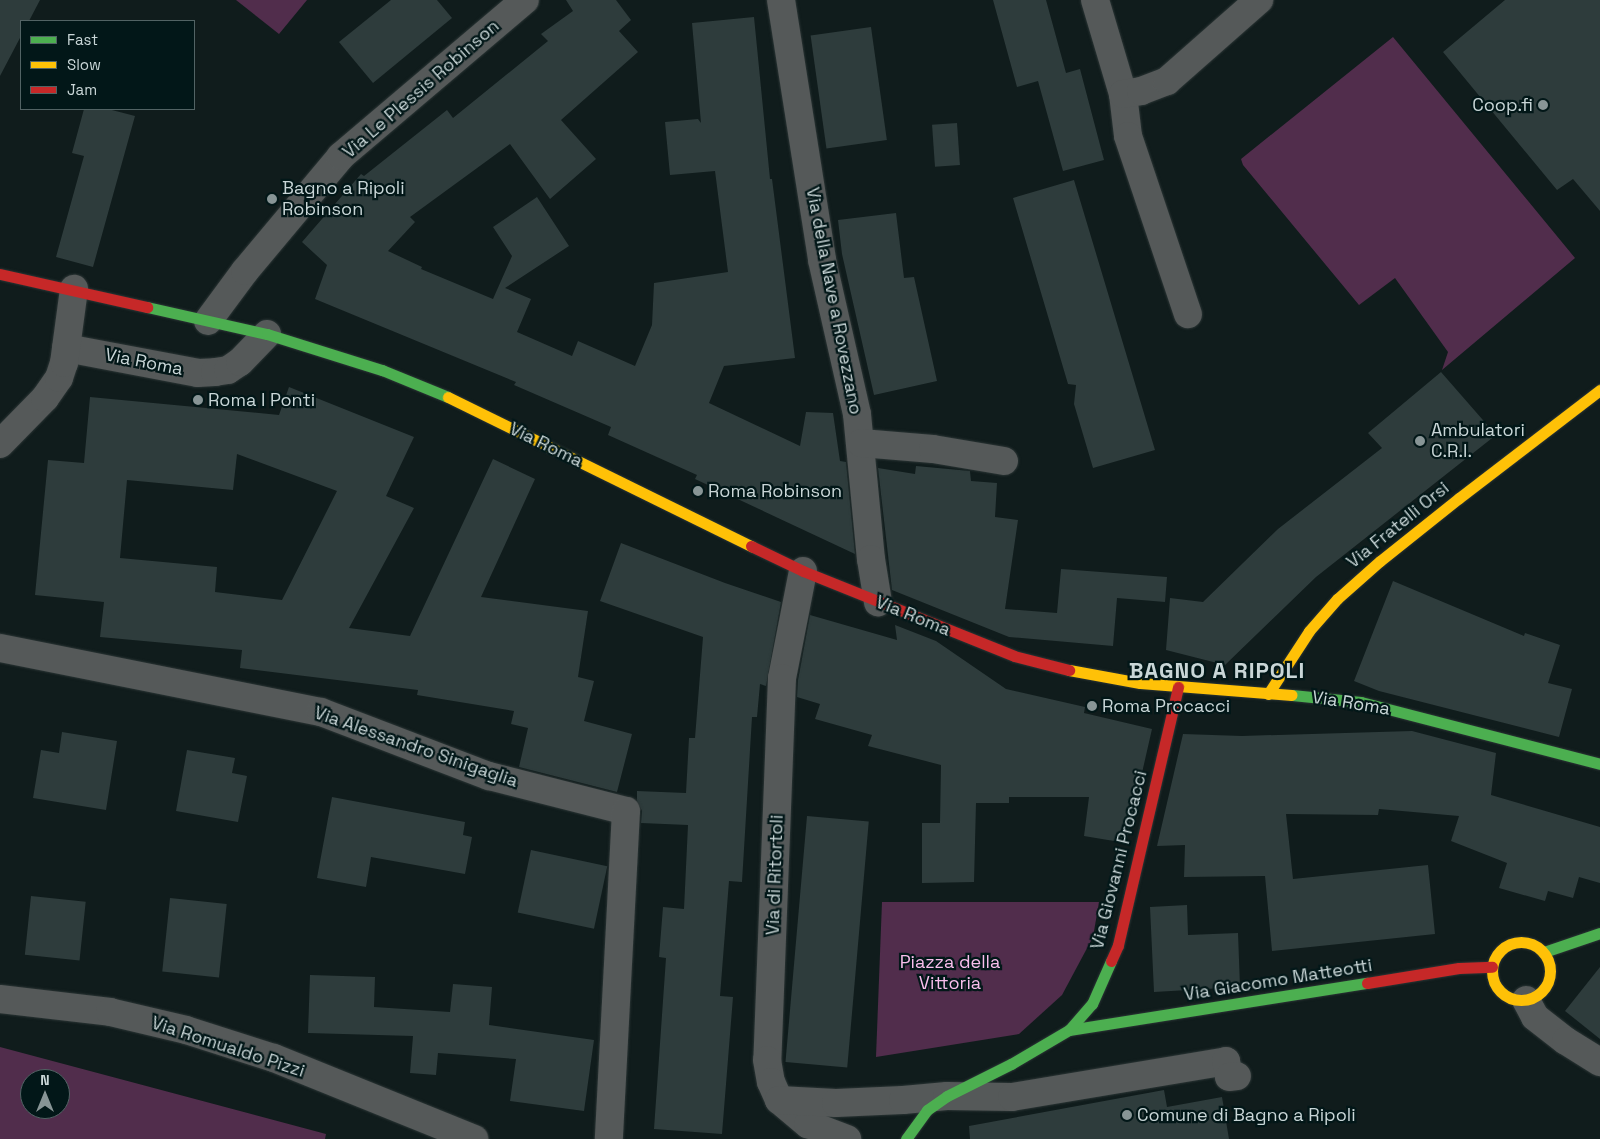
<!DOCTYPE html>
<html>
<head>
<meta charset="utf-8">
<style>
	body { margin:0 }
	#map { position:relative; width:1600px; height:1139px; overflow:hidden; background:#101c1c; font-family:"Space Grotesk",sans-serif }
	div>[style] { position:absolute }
	.green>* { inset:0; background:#512d4c }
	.building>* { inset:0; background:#2e3c3c; transform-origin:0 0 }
	.roads { filter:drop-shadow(0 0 1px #2b3535) drop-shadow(0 0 1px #2b3535) }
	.street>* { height:28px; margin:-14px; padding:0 14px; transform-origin:14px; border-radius:14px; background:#555959 }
	.fast>* { height:11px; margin:-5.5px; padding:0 5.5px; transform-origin:5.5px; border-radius:5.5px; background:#4caf50 }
	.slow>* { height:11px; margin:-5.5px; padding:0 5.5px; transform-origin:5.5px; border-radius:5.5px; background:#ffc107 }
	.slow>.ring { margin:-5.5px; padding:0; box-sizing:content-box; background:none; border:11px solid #ffc107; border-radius:50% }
	.jam>* { height:11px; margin:-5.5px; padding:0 5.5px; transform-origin:5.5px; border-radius:5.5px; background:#c62828 }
	.dots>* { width:14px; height:14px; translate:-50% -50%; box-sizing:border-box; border:2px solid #021718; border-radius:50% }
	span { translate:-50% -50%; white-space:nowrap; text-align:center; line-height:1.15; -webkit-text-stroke:4.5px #021718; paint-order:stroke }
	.street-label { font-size:18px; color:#c9d6d7 }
	.poi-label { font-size:18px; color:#c9d6d7 }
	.right { translate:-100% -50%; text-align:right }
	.left { translate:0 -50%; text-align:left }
	.park-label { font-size:18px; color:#f9beec }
	.district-label { font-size:22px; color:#c9d6d7; font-weight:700; letter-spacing:1px }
	.legend { position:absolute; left:20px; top:20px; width:175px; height:90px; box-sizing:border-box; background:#021718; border:1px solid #526364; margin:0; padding:6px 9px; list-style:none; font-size:15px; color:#c9d6d7 }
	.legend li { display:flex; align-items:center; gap:10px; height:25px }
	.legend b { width:25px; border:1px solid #526364 }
	.north { position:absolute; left:20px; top:1069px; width:50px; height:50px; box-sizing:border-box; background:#021718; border:1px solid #526364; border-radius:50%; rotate:0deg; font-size:14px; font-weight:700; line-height:20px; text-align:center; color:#c9d6d7 }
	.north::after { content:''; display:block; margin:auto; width:18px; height:22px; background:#889596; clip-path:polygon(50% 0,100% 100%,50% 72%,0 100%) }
</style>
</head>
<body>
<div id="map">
	<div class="green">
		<i style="clip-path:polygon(236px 0,307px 0,279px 34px)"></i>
		<i style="clip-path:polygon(1393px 37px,1575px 258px,1442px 370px,1448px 352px,1395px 278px,1359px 305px,1243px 165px,1241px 159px)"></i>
		<i style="clip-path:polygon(882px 902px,1099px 902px,1093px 937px,1062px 995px,1019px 1034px,876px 1057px)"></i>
		<i style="clip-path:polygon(evenodd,0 1047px,326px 1134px,325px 1139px,0 1139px,0 1047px,30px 1079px,60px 1079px,60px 1109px,30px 1109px,30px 1079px)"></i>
	</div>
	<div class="building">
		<i style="clip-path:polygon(0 0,40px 0,29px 21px,21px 21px,21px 36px,0 76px)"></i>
		<i style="clip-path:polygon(391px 0,437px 0,452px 18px,373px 83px,339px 42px)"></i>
		<i style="clip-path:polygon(566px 0,616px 0,631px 20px,619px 31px,638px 52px,561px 120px,596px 159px,550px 199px,510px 144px,410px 217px,415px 222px,388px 251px,422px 267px,421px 269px,493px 299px,512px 256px,493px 227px,537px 197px,569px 246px,505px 288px,531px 299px,517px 332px,572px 356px,578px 341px,635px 366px,652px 325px,654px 283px,728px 272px,715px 171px,670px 175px,665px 122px,698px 119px,701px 123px,692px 23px,754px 17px,770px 179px,772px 179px,795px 358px,724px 366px,709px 403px,800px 446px,806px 412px,833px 413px,840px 461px,846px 462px,855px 554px,695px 479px,697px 475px,608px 435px,611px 427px,514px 385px,516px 382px,315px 299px,327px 265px,302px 242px,361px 174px,364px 176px,447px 110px,453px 118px,548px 41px,541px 34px,573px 11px)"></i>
		<i style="clip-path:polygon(993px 0,1046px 0,1066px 73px,1080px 69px,1104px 160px,1063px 171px,1038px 81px,1017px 87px)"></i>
		<i style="clip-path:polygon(1505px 0,1600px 0,1600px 211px,1573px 179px,1557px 190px,1443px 52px)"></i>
		<i style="left:871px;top:27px;width:114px;height:61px;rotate:82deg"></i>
		<i style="clip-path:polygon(84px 109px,108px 109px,135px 116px,93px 267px,56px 257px,84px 156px,72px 153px)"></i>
		<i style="left:957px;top:123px;width:42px;height:25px;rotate:86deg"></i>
		<i style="clip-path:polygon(1074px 180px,1155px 450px,1093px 468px,1074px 404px,1076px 385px,1068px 384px,1013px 198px)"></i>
		<i style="clip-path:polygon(896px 213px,904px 278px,914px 277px,937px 381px,874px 395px,842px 254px,838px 220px)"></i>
		<i style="clip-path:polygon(1441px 372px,1496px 435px,1316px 577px,1225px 665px,1166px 650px,1170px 598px,1203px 602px,1278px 529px,1382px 448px,1368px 433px)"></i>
		<i style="clip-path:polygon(evenodd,289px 387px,414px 437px,386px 496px,414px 508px,349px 628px,410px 636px,493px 459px,535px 479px,481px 597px,588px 611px,578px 677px,594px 681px,584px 721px,632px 734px,617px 792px,519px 767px,528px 728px,511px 724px,514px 711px,417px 695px,418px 690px,240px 668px,242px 650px,100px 637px,104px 602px,35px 595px,48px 460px,84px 463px,90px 397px,279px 415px,289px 387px,237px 454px,337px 491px,282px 600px,215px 592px,217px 567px,120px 558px,127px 480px,233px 490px,237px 454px)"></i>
		<i style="clip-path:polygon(916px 466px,970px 471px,971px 481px,997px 483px,995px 517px,1018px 520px,1005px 609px,1057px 613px,1061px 569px,1167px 577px,1165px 602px,1117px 598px,1113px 646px,1009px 637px,892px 590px,878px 468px,915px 474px)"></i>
		<i style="clip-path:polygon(621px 543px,725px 583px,781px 602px,766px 686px,760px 684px,757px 717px,752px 717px,742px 882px,729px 881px,720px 996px,733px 997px,722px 1134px,654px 1129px,666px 958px,659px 957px,663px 907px,684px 909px,688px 825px,641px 823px,642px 811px,637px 800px,637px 791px,686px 793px,689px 738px,695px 738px,703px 637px,600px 601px)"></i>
		<i style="clip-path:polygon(1393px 581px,1524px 636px,1525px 633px,1560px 645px,1548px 683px,1572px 689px,1559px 737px,1379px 691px,1354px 681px)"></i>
		<i style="clip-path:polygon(810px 615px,897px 640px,895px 625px,936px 641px,1006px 689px,1085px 707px,1084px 713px,1152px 729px,1126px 843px,1084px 836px,1089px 797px,1009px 797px,1009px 803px,976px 803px,974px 882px,922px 883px,922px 823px,940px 823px,941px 765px,868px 746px,872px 735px,815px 719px,820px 704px,797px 697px,798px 680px)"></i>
		<i style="clip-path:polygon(1412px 731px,1496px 753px,1491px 795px,1600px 827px,1600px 883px,1579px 877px,1573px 898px,1548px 891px,1545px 901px,1499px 888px,1507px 863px,1451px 841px,1459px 816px,1379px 809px,1378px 815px,1286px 814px,1293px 879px,1428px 865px,1435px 934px,1272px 951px,1265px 876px,1184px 877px,1185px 845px,1157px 846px,1183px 734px,1242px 736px)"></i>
		<i style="clip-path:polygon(62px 732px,117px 741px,106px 810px,33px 798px,41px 750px,59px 753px)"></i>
		<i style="clip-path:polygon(187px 750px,235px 758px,232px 773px,247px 776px,238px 822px,176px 811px)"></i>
		<i style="clip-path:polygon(332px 797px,465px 822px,463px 835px,472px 837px,465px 874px,371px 857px,366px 887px,317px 878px)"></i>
		<i style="left:807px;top:816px;width:62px;height:247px;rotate:5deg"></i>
		<i style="left:531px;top:850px;width:78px;height:64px;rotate:12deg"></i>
		<i style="left:31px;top:896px;width:55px;height:59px;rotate:6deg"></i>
		<i style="left:170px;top:898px;width:57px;height:74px;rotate:6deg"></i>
		<i style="clip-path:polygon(1187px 905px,1188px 935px,1238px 933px,1240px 987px,1154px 992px,1150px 907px)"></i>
		<i style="clip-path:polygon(1600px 967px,1600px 1039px,1565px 1011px)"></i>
		<i style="clip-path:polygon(310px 975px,375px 977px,374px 1007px,450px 1012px,453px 984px,492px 987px,489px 1025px,594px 1040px,584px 1111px,510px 1101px,516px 1059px,438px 1053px,436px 1075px,410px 1073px,413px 1036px,308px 1033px)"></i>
		<i style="clip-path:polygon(1164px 1090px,1167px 1107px,1222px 1097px,1229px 1139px,970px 1139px,969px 1126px)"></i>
	</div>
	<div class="roads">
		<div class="street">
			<i style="left:781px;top:0;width:263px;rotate:81deg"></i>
			<i style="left:822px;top:260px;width:158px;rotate:77.2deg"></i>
			<i style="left:857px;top:414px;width:146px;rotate:84.5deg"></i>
			<i style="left:871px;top:559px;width:44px;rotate:80.8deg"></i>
			<i style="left:1095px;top:0;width:98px;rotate:73.4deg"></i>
			<i style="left:1123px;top:94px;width:42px;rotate:83.2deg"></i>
			<i style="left:1128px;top:136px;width:188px;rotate:71.4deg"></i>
			<i style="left:1123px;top:94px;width:18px;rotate:-9deg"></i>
			<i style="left:1141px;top:91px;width:28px;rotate:-21deg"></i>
			<i style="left:1167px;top:81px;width:123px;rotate:-41.4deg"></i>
			<i style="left:208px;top:321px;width:62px;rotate:-53.5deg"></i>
			<i style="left:245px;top:271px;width:150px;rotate:-50.1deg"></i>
			<i style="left:341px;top:156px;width:241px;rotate:-40.3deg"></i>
			<i style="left:66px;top:348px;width:134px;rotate:10.7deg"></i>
			<i style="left:198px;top:373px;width:17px;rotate:-3deg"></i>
			<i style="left:215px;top:372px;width:13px;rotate:-9deg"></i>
			<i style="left:228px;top:370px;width:14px;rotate:-34deg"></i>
			<i style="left:240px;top:362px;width:39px;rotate:-46deg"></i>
			<i style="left:861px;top:443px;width:72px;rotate:4.8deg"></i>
			<i style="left:933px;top:449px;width:72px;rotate:9.6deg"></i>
			<i style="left:0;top:444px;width:64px;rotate:-45.6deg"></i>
			<i style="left:45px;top:398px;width:24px;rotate:-55deg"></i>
			<i style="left:59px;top:378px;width:16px;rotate:-72deg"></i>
			<i style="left:64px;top:363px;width:75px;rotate:-82.3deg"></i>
			<i style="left:803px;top:571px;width:109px;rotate:101.1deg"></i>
			<i style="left:782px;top:678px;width:382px;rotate:92.2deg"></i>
			<i style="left:767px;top:1060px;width:22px;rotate:80deg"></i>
			<i style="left:771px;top:1082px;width:20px;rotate:66deg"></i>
			<i style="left:779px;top:1100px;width:38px;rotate:40deg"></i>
			<i style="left:808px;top:1124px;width:42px;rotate:21deg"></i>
			<i style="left:0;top:648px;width:327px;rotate:11.3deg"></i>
			<i style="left:321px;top:712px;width:180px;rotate:20.9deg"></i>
			<i style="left:489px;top:776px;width:141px;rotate:14.3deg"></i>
			<i style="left:626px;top:811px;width:328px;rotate:93deg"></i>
			<i style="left:0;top:999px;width:111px;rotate:6.7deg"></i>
			<i style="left:110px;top:1012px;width:78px;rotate:13.3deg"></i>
			<i style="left:186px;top:1030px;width:92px;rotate:17.7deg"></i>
			<i style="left:274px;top:1058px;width:216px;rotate:22deg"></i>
			<i style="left:1526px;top:1000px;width:19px;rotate:62deg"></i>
			<i style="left:1535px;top:1017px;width:39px;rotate:38deg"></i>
			<i style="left:1566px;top:1041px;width:40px;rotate:32deg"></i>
			<i style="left:779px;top:1100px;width:57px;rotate:3deg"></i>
			<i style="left:836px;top:1103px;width:67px;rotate:-2.6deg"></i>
			<i style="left:903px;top:1100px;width:44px;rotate:-5.2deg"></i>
			<i style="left:947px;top:1096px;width:65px;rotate:0.9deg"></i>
			<i style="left:1012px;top:1097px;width:217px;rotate:-9.5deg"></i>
			<i style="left:1226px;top:1061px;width:16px;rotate:79deg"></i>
			<i style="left:1229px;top:1077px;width:8px;rotate:-7deg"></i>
		</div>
		<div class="fast">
			<i style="left:147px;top:307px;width:123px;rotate:12.7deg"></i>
			<i style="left:267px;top:334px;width:121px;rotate:17.4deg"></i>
			<i style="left:382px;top:370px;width:71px;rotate:22.2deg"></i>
			<i style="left:1292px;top:695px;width:69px;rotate:5.8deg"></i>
			<i style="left:1361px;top:702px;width:247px;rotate:14.5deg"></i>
			<i style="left:1544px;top:952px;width:59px;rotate:-18.7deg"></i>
			<i style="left:1069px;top:1030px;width:302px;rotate:-9deg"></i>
			<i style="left:906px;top:1139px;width:36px;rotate:-54deg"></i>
			<i style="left:927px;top:1110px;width:24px;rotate:-35deg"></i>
			<i style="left:947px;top:1096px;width:72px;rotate:-26.6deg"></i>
			<i style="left:1011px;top:1064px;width:67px;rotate:-30.4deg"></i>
			<i style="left:1069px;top:1030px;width:35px;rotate:-49deg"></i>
			<i style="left:1092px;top:1004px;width:47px;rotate:-66.2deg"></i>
		</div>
		<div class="slow">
			<i style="left:448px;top:397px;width:338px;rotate:26.2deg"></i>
			<i style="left:1069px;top:670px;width:72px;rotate:10.4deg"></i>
			<i style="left:1140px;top:683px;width:152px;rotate:4.5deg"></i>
			<i style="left:1268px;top:694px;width:75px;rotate:-56.9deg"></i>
			<i style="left:1309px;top:631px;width:43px;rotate:-48.8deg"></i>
			<i style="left:1337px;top:599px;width:57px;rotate:-41.5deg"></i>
			<i style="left:1380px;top:561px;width:101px;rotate:-38.6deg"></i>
			<i style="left:1459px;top:498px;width:178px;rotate:-37.5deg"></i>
			<i class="ring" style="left:1492px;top:942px;width:47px;height:47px"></i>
		</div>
		<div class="jam">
			<i style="left:0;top:274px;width:151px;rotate:12.7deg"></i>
			<i style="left:751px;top:546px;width:58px;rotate:25.7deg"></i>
			<i style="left:803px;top:571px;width:227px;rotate:21.9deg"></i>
			<i style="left:1014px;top:656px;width:57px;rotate:14.3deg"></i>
			<i style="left:1111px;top:961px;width:17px;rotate:-66deg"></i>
			<i style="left:1118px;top:945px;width:265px;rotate:-76.9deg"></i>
			<i style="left:1367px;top:983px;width:93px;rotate:-9.3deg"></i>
			<i style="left:1459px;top:968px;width:33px;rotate:-2deg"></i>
		</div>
	</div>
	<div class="dots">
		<i style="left:1543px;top:105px;background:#889596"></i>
		<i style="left:272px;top:199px;background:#889596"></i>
		<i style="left:198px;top:400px;background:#889596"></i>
		<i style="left:1420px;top:441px;background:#889596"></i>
		<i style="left:698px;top:491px;background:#889596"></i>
		<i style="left:1092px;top:706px;background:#889596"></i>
		<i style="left:1127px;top:1115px;background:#889596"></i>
	</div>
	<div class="street-label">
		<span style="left:421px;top:89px;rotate:-41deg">Via Le Plessis Robinson</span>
		<span style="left:834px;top:301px;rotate:79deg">Via della Nave a Rovezzano</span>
		<span style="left:144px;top:362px;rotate:11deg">Via Roma</span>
		<span style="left:546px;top:445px;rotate:26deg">Via Roma</span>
		<span style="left:1398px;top:525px;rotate:-39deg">Via Fratelli Orsi</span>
		<span style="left:913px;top:616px;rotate:22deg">Via Roma</span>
		<span style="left:1351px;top:703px;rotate:9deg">Via Roma</span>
		<span style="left:416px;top:747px;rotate:19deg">Via Alessandro Sinigaglia</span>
		<span style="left:1119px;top:860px;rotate:-76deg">Via Giovanni Procacci</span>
		<span style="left:775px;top:875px;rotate:-88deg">Via di Ritortoli</span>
		<span style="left:1278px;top:980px;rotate:-9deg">Via Giacomo Matteotti</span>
		<span style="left:228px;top:1047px;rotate:18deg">Via Romualdo Pizzi</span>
	</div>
	<div class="poi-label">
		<span class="right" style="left:1533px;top:105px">Coop.fi</span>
		<span class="left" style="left:282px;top:199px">Bagno a Ripoli<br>Robinson</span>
		<span class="left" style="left:208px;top:400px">Roma I Ponti</span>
		<span class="left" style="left:1431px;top:441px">Ambulatori<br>C.R.I.</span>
		<span class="left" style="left:708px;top:491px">Roma Robinson</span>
		<span class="left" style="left:1102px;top:706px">Roma Procacci</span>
		<span class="left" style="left:1137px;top:1115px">Comune di Bagno a Ripoli</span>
	</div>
	<div class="park-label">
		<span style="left:950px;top:973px">Piazza della<br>Vittoria</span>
	</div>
	<div class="district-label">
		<span style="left:1217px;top:671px">BAGNO A RIPOLI</span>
	</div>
	<ul class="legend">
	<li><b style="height:6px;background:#4caf50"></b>Fast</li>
	<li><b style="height:6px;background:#ffc107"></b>Slow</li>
	<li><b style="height:6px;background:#c62828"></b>Jam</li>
	</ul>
	<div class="north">N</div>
</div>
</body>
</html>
